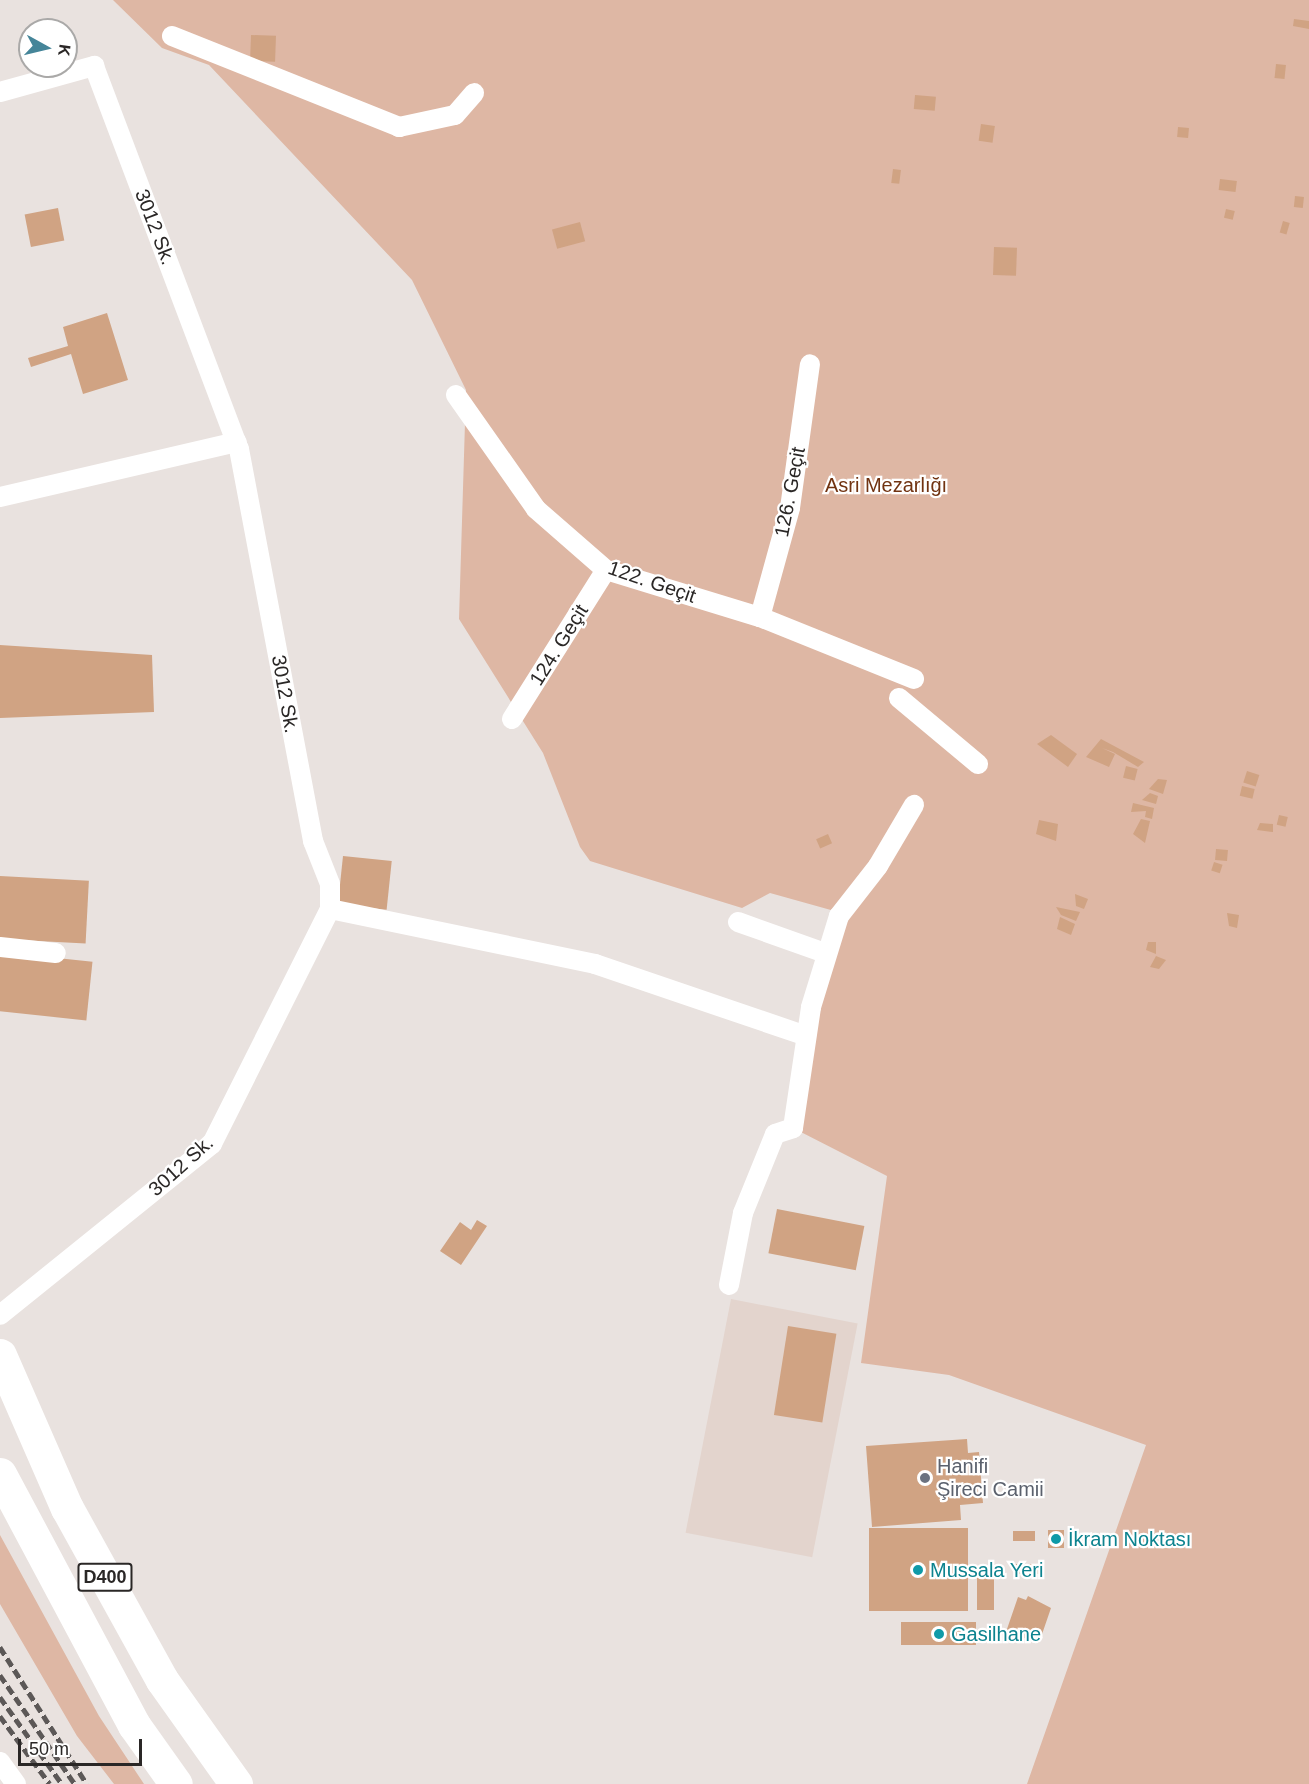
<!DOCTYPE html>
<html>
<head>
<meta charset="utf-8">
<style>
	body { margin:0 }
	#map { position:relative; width:1309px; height:1784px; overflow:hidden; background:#e9e2df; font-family:Helvetica,sans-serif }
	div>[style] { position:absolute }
	.built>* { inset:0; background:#e3d4cd; transform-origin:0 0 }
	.green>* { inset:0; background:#deb7a4 }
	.building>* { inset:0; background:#d0a383; transform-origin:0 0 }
	.street>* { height:20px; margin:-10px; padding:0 10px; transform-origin:10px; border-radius:10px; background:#fff }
	.highway>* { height:33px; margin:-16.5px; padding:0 16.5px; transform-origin:16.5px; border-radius:16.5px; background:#fff }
	.rail>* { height:4.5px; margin-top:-2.25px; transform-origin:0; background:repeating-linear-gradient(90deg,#5c5857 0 9px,transparent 0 13.5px) }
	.dots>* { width:16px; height:16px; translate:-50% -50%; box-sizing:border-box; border:3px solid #fff; border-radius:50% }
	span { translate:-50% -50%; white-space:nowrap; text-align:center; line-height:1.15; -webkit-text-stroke:4.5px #fff; paint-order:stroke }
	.shield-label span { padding:2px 4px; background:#fff; border:2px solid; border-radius:4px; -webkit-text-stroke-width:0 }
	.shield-label { font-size:18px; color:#2a2726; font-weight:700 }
	.street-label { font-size:20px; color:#2a2726 }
	.park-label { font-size:20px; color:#713311 }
	.worship-label { font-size:20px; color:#5b616d }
	.left { translate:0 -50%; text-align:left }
	.culture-label { font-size:20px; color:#0d838f }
	.north { position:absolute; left:18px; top:18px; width:60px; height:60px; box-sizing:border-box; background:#fff; border:2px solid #aaa9a8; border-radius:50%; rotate:98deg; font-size:16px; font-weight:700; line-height:24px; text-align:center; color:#2a2726 }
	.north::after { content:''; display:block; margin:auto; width:21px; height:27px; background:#458599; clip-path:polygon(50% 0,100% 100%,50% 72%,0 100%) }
	.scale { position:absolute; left:18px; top:1739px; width:124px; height:27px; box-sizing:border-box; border:3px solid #2a2726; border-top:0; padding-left:8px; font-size:18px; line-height:21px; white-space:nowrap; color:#2a2726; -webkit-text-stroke:4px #fff; paint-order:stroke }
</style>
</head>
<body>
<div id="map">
	<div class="built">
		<i style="left:731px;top:1299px;width:129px;height:238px;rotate:11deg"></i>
	</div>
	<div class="green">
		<i style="clip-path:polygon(113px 0,1309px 0,1309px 1784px,1027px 1784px,1146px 1445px,949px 1375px,861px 1363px,887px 1176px,793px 1128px,838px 912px,770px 893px,742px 908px,590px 861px,580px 847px,543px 753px,459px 619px,466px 390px,412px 280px,209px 65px,162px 48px)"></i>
		<i style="clip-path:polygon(0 1535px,99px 1716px,144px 1784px,114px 1784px,77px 1736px,0 1604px)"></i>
	</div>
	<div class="building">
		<i style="clip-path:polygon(1294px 19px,1309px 21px,1309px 29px,1293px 26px)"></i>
		<i style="left:251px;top:35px;width:25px;height:26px;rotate:2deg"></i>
		<i style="left:1276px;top:64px;width:10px;height:14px;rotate:6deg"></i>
		<i style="left:915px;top:95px;width:21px;height:14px;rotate:5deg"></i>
		<i style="left:981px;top:124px;width:14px;height:17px;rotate:8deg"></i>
		<i style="left:1178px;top:127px;width:11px;height:10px;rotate:5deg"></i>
		<i style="left:893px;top:169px;width:8px;height:14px;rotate:7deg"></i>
		<i style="left:1220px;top:179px;width:17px;height:11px;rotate:7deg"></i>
		<i style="left:1295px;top:196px;width:9px;height:11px;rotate:6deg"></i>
		<i style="left:58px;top:208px;width:33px;height:34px;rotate:79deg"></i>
		<i style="left:1226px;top:209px;width:9px;height:9px;rotate:13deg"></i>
		<i style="left:1283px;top:221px;width:7px;height:12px;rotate:16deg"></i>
		<i style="left:580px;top:222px;width:20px;height:29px;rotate:75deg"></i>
		<i style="left:994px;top:247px;width:23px;height:28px;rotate:2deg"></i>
		<i style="clip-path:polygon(107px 313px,128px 380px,83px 394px,71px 354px,31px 367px,28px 358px,68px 346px,63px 327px)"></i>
		<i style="clip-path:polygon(0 645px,152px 655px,154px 712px,0 718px)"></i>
		<i style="clip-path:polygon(1051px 735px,1077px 754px,1068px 767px,1037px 744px)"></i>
		<i style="clip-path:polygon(1101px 739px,1144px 762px,1138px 767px,1113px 752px,1102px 748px,1115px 754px,1109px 767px,1086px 757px)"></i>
		<i style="left:1126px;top:766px;width:12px;height:12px;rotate:14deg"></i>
		<i style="left:1247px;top:771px;width:13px;height:12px;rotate:18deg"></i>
		<i style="clip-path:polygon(1158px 779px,1167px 780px,1163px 794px,1149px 789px)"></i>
		<i style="left:1242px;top:786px;width:13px;height:10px;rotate:13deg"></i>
		<i style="clip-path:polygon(1150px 793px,1158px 796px,1156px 804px,1142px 800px)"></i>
		<i style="clip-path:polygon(1133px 803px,1154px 808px,1152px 819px,1145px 817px,1146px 811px,1131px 812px)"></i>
		<i style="left:1279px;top:815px;width:9px;height:10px;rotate:13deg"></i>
		<i style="clip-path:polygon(1141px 819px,1150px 821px,1145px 843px,1133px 834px)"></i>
		<i style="clip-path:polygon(1039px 820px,1058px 824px,1056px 841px,1036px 834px)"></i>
		<i style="clip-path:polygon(1260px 823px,1273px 824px,1273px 832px,1257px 830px)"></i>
		<i style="left:828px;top:834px;width:10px;height:13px;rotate:66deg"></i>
		<i style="left:1216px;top:849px;width:12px;height:11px;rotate:5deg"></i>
		<i style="left:343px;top:856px;width:49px;height:49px;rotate:6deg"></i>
		<i style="left:1214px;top:862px;width:9px;height:9px;rotate:18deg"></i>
		<i style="left:0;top:876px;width:89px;height:63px;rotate:3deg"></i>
		<i style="clip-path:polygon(1075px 894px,1088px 899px,1084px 909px,1076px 906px)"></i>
		<i style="clip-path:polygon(1056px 907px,1080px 912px,1076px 921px,1061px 915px)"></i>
		<i style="clip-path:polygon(1227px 913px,1239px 915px,1237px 928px,1229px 926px)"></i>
		<i style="clip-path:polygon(1060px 917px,1075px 924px,1071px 935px,1057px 929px)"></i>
		<i style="clip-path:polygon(1148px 942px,1156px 942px,1156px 954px,1146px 950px)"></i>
		<i style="left:0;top:952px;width:93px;height:59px;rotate:6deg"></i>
		<i style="clip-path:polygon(1156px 956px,1166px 960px,1159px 969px,1150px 967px)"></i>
		<i style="left:777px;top:1209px;width:89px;height:45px;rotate:11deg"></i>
		<i style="clip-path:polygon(477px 1220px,487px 1226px,461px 1265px,440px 1251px,460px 1222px,471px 1230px)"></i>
		<i style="left:788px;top:1326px;width:49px;height:90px;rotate:9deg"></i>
		<i style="clip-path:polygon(967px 1439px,968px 1453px,979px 1452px,983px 1503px,960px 1505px,961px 1520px,872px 1527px,866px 1446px)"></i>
		<i style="left:869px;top:1528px;width:99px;height:83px"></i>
		<i style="left:1048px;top:1530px;width:16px;height:18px"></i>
		<i style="left:1013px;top:1531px;width:22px;height:10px"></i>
		<i style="left:1015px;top:1564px;width:24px;height:10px"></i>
		<i style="left:977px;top:1575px;width:17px;height:35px"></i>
		<i style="clip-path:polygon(1028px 1596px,1051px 1608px,1039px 1643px,1006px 1632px,1018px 1597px,1026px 1600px)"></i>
		<i style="left:901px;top:1622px;width:75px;height:23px"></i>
	</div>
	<div class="street">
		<i style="left:172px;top:36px;width:245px;rotate:21.8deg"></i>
		<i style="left:399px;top:127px;width:57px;rotate:-12.1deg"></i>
		<i style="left:455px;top:115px;width:29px;rotate:-49deg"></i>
		<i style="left:0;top:92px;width:98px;rotate:-15.5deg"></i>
		<i style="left:94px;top:66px;width:410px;rotate:69.3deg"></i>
		<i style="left:239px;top:449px;width:399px;rotate:79.3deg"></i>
		<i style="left:313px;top:841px;width:46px;rotate:68.4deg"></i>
		<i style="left:330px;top:884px;width:25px;rotate:90deg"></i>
		<i style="left:330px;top:909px;width:263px;rotate:116.7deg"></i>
		<i style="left:212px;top:1144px;width:272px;rotate:141.1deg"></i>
		<i style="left:456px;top:395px;width:139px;rotate:54.9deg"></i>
		<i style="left:536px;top:509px;width:93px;rotate:41.1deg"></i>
		<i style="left:606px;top:570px;width:161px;rotate:17deg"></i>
		<i style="left:760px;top:617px;width:166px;rotate:21.9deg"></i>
		<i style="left:0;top:497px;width:243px;rotate:-13.1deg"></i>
		<i style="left:760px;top:617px;width:113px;rotate:-74.6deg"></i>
		<i style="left:790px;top:508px;width:145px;rotate:-82.1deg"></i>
		<i style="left:899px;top:698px;width:103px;rotate:39.9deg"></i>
		<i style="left:512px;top:719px;width:176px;rotate:-57.8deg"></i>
		<i style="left:330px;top:909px;width:271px;rotate:11.7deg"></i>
		<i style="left:595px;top:964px;width:223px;rotate:18.8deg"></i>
		<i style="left:738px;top:922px;width:92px;rotate:19.6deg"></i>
		<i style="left:0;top:947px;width:56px;rotate:6.1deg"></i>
		<i style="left:729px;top:1285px;width:73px;rotate:-79deg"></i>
		<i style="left:743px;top:1213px;width:85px;rotate:-67.9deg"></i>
		<i style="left:775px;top:1134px;width:19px;rotate:-18deg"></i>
		<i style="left:793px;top:1128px;width:122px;rotate:-81.5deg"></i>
		<i style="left:811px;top:1007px;width:95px;rotate:-72.9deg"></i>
		<i style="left:839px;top:916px;width:63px;rotate:-52deg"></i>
		<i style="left:878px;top:866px;width:71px;rotate:-59.5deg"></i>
		<i style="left:0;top:1762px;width:27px;rotate:54deg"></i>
	</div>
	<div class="highway">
		<i style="left:0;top:1355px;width:167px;rotate:66.4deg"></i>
		<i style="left:67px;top:1508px;width:196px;rotate:61.1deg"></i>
		<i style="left:162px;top:1680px;width:128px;rotate:54.6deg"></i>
		<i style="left:0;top:1474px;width:285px;rotate:61.9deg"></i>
		<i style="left:134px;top:1725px;width:72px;rotate:54.6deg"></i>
	</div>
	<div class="rail">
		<i style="left:0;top:1647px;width:162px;rotate:57.6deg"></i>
		<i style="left:0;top:1675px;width:132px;rotate:55.5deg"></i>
		<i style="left:0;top:1697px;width:107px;rotate:54.5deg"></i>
		<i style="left:0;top:1716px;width:84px;rotate:53.7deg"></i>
	</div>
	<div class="dots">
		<i style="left:925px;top:1478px;background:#6b7280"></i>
		<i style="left:1056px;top:1539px;background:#0f9aa8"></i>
		<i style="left:918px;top:1570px;background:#0f9aa8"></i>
		<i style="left:939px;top:1634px;background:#0f9aa8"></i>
	</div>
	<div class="shield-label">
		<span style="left:105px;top:1577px">D400</span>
	</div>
	<div class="street-label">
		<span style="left:155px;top:227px;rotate:69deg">3012 Sk.</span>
		<span style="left:790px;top:492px;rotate:-79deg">126. Geçit</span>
		<span style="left:652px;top:582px;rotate:19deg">122. Geçit</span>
		<span style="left:559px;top:645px;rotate:-58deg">124. Geçit</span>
		<span style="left:285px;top:694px;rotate:80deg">3012 Sk.</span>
		<span style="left:181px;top:1166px;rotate:-42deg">3012 Sk.</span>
	</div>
	<div class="park-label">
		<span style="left:886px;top:485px">Asri Mezarlığı</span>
	</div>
	<div class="worship-label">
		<span class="left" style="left:937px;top:1478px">Hanifi<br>Şireci Camii</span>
	</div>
	<div class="culture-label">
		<span class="left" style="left:1068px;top:1539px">İkram Noktası</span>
		<span class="left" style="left:930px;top:1570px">Mussala Yeri</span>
		<span class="left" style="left:951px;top:1634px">Gasilhane</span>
	</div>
	<div class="north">K</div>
	<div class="scale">50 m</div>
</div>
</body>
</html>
